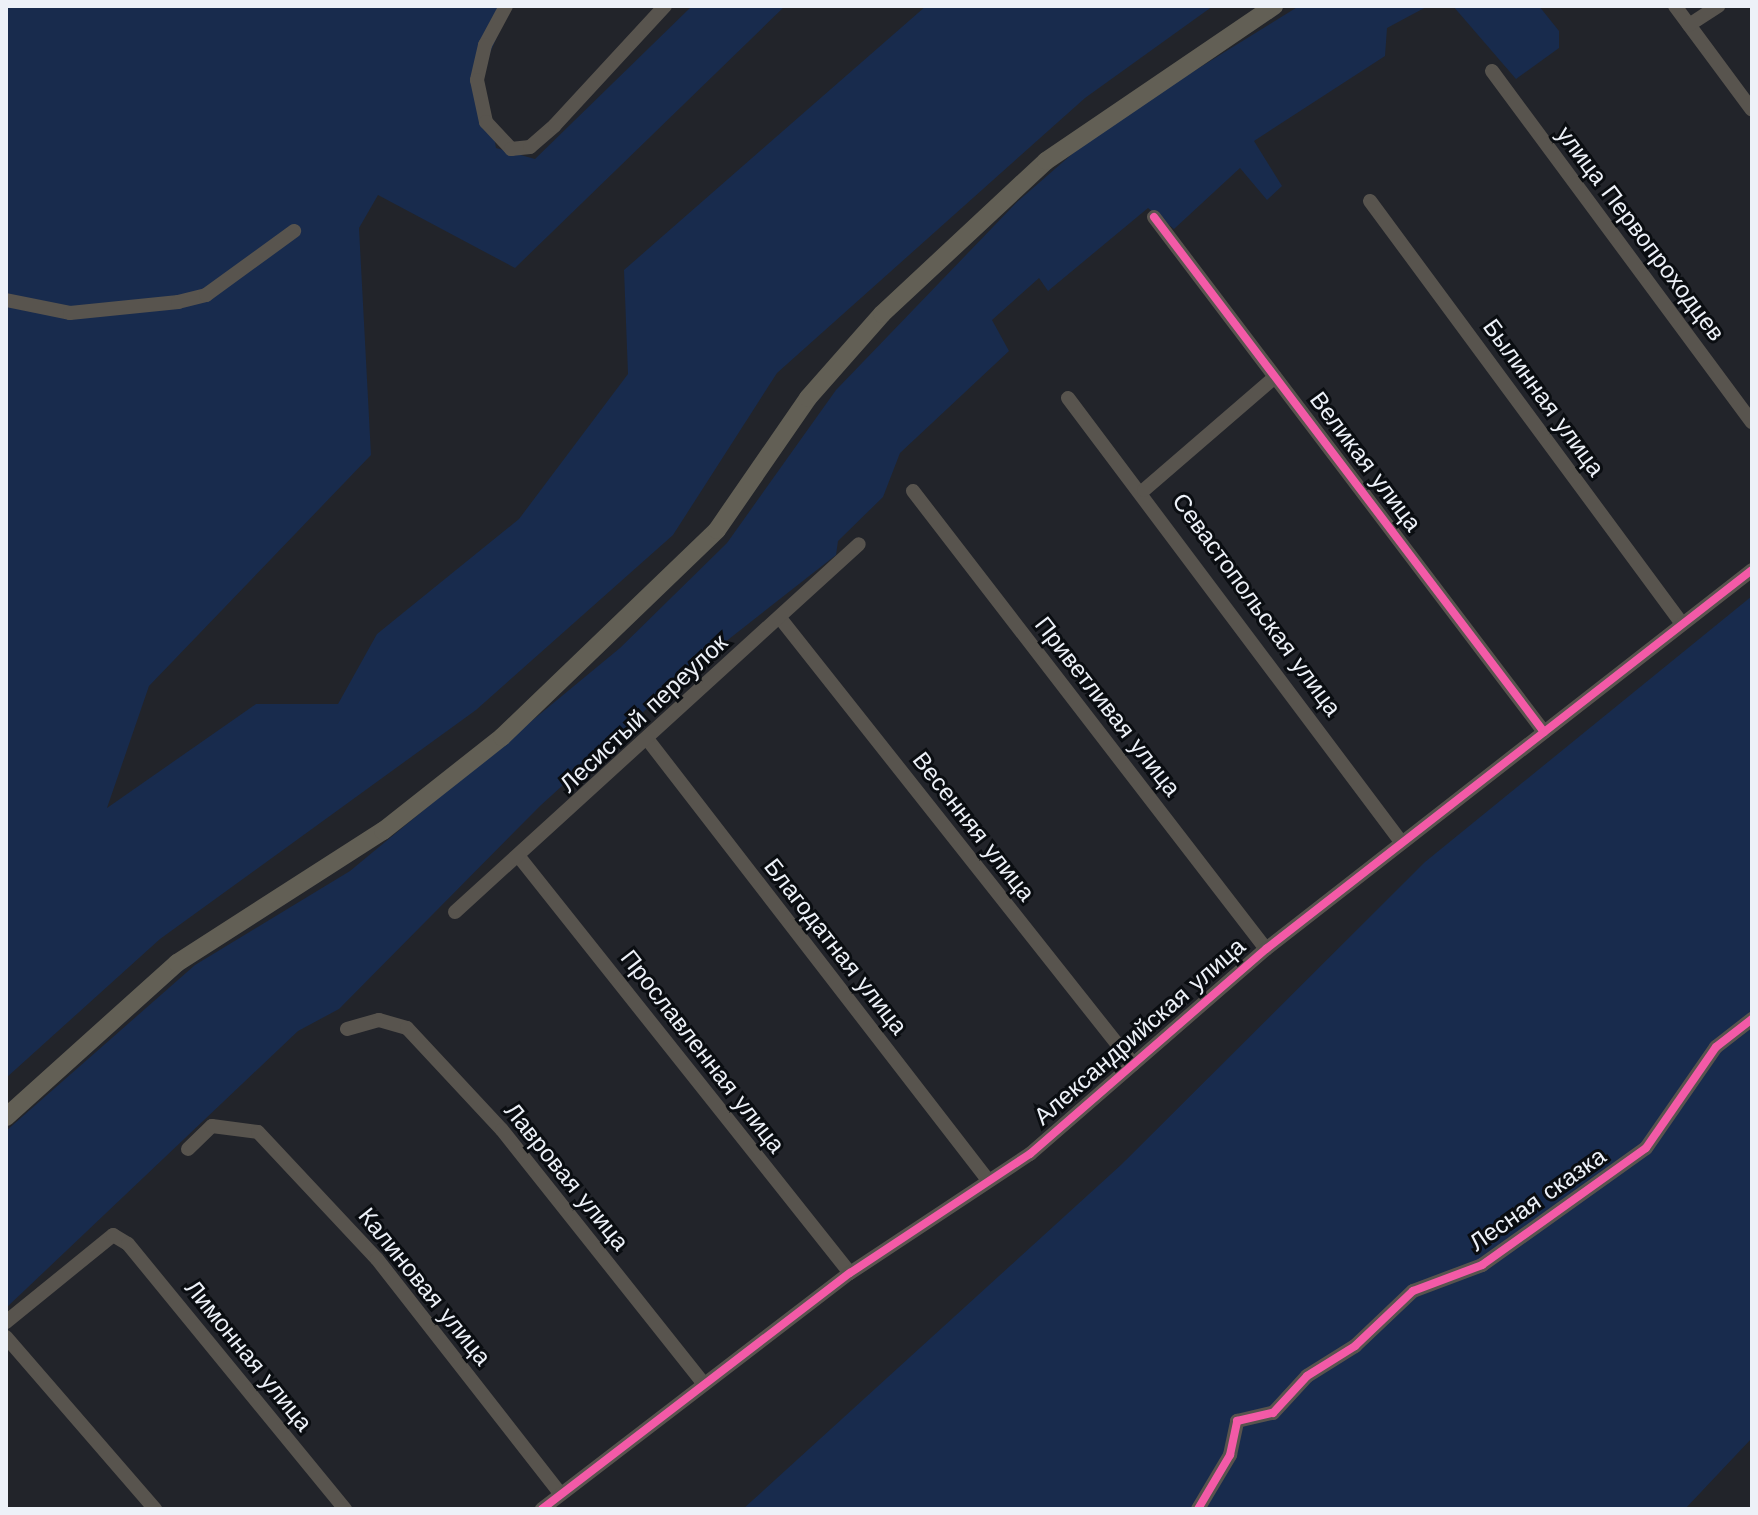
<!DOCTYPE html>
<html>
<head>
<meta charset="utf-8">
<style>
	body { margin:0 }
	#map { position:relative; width:1758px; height:1515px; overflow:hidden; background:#22242a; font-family:"Work Sans",sans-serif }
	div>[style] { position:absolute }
	.green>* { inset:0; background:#182b4d }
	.minor>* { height:14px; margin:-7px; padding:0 7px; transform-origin:7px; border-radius:7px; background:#58544e }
	.major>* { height:18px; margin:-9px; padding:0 9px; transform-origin:9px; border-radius:9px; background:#625f55 }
	.cycleway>* { height:8px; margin:-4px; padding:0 4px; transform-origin:4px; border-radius:4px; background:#f35aa7 }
	span { translate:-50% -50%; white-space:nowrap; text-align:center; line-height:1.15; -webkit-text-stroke:6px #0a0d11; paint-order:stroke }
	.street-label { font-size:24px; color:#edf1f8 }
	.frame { position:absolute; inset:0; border:8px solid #edf1f8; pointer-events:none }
</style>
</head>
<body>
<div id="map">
	<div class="green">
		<i style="clip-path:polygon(6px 6px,510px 6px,482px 72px,496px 148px,535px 159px,692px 6px,785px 6px,515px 268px,378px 195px,359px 228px,371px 455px,149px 686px,107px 808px,256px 704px,338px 704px,377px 634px,519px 519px,628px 374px,624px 270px,926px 6px,1213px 6px,1085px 98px,777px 373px,673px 535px,476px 710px,160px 939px,6px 1078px)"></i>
		<i style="clip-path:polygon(1299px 6px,1428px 6px,1387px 28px,1385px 56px,1254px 141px,1282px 186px,1267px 200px,1240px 168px,1174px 229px,1148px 208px,1048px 291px,1039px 278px,992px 320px,1009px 351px,900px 453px,883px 497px,838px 541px,836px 555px,687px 672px,540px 806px,339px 1009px,298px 1031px,6px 1308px,6px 1131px,195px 965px,350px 871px,620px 648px,727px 543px,836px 390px,1017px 202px,1102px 128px)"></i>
		<i style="clip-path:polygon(1453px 6px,1539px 6px,1559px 31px,1559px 48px,1516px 79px)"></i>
		<i style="clip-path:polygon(1752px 596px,1752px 1438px,1685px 1509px,743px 1509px,1122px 1164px,1425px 862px)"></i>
	</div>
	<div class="minor">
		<i style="left:506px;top:6px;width:44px;rotate:118.3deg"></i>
		<i style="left:485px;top:45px;width:36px;rotate:103deg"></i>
		<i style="left:477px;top:80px;width:43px;rotate:77.9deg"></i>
		<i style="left:486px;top:122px;width:37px;rotate:47deg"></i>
		<i style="left:511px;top:149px;width:19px;rotate:-6deg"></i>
		<i style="left:530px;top:147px;width:33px;rotate:-41deg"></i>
		<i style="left:555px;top:125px;width:162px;rotate:-47.3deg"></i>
		<i style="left:1675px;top:6px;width:129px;rotate:53.5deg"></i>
		<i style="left:1689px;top:25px;width:35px;rotate:-33deg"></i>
		<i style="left:1492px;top:71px;width:437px;rotate:53.5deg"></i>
		<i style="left:1370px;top:201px;width:522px;rotate:53.57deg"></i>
		<i style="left:1154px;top:217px;width:646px;rotate:52.86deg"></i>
		<i style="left:6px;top:300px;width:65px;rotate:11.5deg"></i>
		<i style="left:70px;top:313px;width:109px;rotate:-5.8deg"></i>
		<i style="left:178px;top:302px;width:29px;rotate:-14deg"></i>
		<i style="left:206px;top:295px;width:109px;rotate:-36deg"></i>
		<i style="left:1068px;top:398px;width:556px;rotate:53.11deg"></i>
		<i style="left:1144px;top:490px;width:173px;rotate:-40.8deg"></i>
		<i style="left:913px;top:491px;width:578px;rotate:52.38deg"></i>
		<i style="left:780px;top:618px;width:569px;rotate:51.64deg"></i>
		<i style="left:648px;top:740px;width:556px;rotate:52.31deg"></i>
		<i style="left:520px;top:858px;width:530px;rotate:51.51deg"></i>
		<i style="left:455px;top:912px;width:546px;rotate:-42.33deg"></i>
		<i style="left:347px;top:1029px;width:33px;rotate:-16deg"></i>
		<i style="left:379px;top:1020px;width:29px;rotate:16deg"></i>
		<i style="left:407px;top:1028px;width:139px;rotate:47deg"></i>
		<i style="left:502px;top:1130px;width:323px;rotate:51.5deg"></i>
		<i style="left:188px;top:1149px;width:33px;rotate:-44deg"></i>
		<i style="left:212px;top:1126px;width:46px;rotate:7.4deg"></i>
		<i style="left:258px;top:1132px;width:174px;rotate:46.9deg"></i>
		<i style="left:377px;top:1259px;width:297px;rotate:52deg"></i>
		<i style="left:6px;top:1322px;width:138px;rotate:-39.1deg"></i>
		<i style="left:113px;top:1235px;width:17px;rotate:31deg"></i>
		<i style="left:128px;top:1244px;width:343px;rotate:50.7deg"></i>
		<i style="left:6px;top:1337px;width:228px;rotate:49.1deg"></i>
		<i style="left:542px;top:1509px;width:388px;rotate:-37.5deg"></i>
		<i style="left:850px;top:1273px;width:216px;rotate:-33.5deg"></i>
		<i style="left:1030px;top:1154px;width:313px;rotate:-41deg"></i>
		<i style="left:1266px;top:949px;width:616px;rotate:-37.95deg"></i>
		<i style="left:1198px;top:1509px;width:63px;rotate:-59.3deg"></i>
		<i style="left:1230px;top:1455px;width:35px;rotate:-78deg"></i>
		<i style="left:1237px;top:1421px;width:37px;rotate:-13deg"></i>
		<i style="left:1273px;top:1413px;width:50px;rotate:-47.4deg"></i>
		<i style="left:1307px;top:1376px;width:57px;rotate:-32deg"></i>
		<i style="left:1355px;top:1346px;width:80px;rotate:-43.5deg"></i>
		<i style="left:1413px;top:1291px;width:74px;rotate:-20.6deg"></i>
		<i style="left:1482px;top:1265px;width:201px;rotate:-35.5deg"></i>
		<i style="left:1646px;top:1148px;width:123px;rotate:-55.3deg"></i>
		<i style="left:1716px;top:1047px;width:46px;rotate:-37.9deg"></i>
	</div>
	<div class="major">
		<i style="left:6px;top:1117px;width:230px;rotate:-42deg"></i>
		<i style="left:177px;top:963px;width:245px;rotate:-32.7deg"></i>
		<i style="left:383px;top:831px;width:152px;rotate:-38.3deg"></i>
		<i style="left:502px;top:737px;width:298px;rotate:-43.9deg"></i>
		<i style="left:717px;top:530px;width:160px;rotate:-55.4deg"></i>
		<i style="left:808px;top:398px;width:112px;rotate:-48.6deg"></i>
		<i style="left:882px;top:314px;width:224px;rotate:-43deg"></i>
		<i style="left:1046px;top:161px;width:276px;rotate:-34.2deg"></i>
	</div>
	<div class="cycleway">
		<i style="left:1154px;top:217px;width:646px;rotate:52.86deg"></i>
		<i style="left:542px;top:1509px;width:388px;rotate:-37.5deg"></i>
		<i style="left:850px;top:1273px;width:216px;rotate:-33.5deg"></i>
		<i style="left:1030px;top:1154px;width:313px;rotate:-41deg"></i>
		<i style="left:1266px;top:949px;width:616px;rotate:-37.95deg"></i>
		<i style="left:1198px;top:1509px;width:63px;rotate:-59.3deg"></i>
		<i style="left:1230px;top:1455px;width:35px;rotate:-78deg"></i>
		<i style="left:1237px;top:1421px;width:37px;rotate:-13deg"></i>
		<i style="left:1273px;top:1413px;width:50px;rotate:-47.4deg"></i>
		<i style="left:1307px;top:1376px;width:57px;rotate:-32deg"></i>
		<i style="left:1355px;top:1346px;width:80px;rotate:-43.5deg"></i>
		<i style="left:1413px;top:1291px;width:74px;rotate:-20.6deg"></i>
		<i style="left:1482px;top:1265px;width:201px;rotate:-35.5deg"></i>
		<i style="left:1646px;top:1148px;width:123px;rotate:-55.3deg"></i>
		<i style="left:1716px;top:1047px;width:46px;rotate:-37.9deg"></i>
	</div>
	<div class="street-label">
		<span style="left:1640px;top:234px;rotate:53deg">улица Первопроходцев</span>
		<span style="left:1543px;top:398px;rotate:54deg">Былинная улица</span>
		<span style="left:1365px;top:462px;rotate:53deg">Великая улица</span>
		<span style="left:1256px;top:605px;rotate:54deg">Севастопольская улица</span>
		<span style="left:1107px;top:707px;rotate:52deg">Приветливая улица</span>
		<span style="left:644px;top:714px;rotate:-43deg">Лесистый переулок</span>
		<span style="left:973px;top:827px;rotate:52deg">Весенняя улица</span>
		<span style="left:835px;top:947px;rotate:52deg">Благодатная улица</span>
		<span style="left:1140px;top:1032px;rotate:-41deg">Александрийская улица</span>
		<span style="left:702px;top:1052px;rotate:52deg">Прославленная улица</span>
		<span style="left:566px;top:1177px;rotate:51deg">Лавровая улица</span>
		<span style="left:1538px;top:1200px;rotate:-35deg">Лесная сказка</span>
		<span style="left:424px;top:1287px;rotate:51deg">Калиновая улица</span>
		<span style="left:248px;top:1356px;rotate:51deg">Лимонная улица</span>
	</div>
	<div class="frame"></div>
</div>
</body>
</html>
